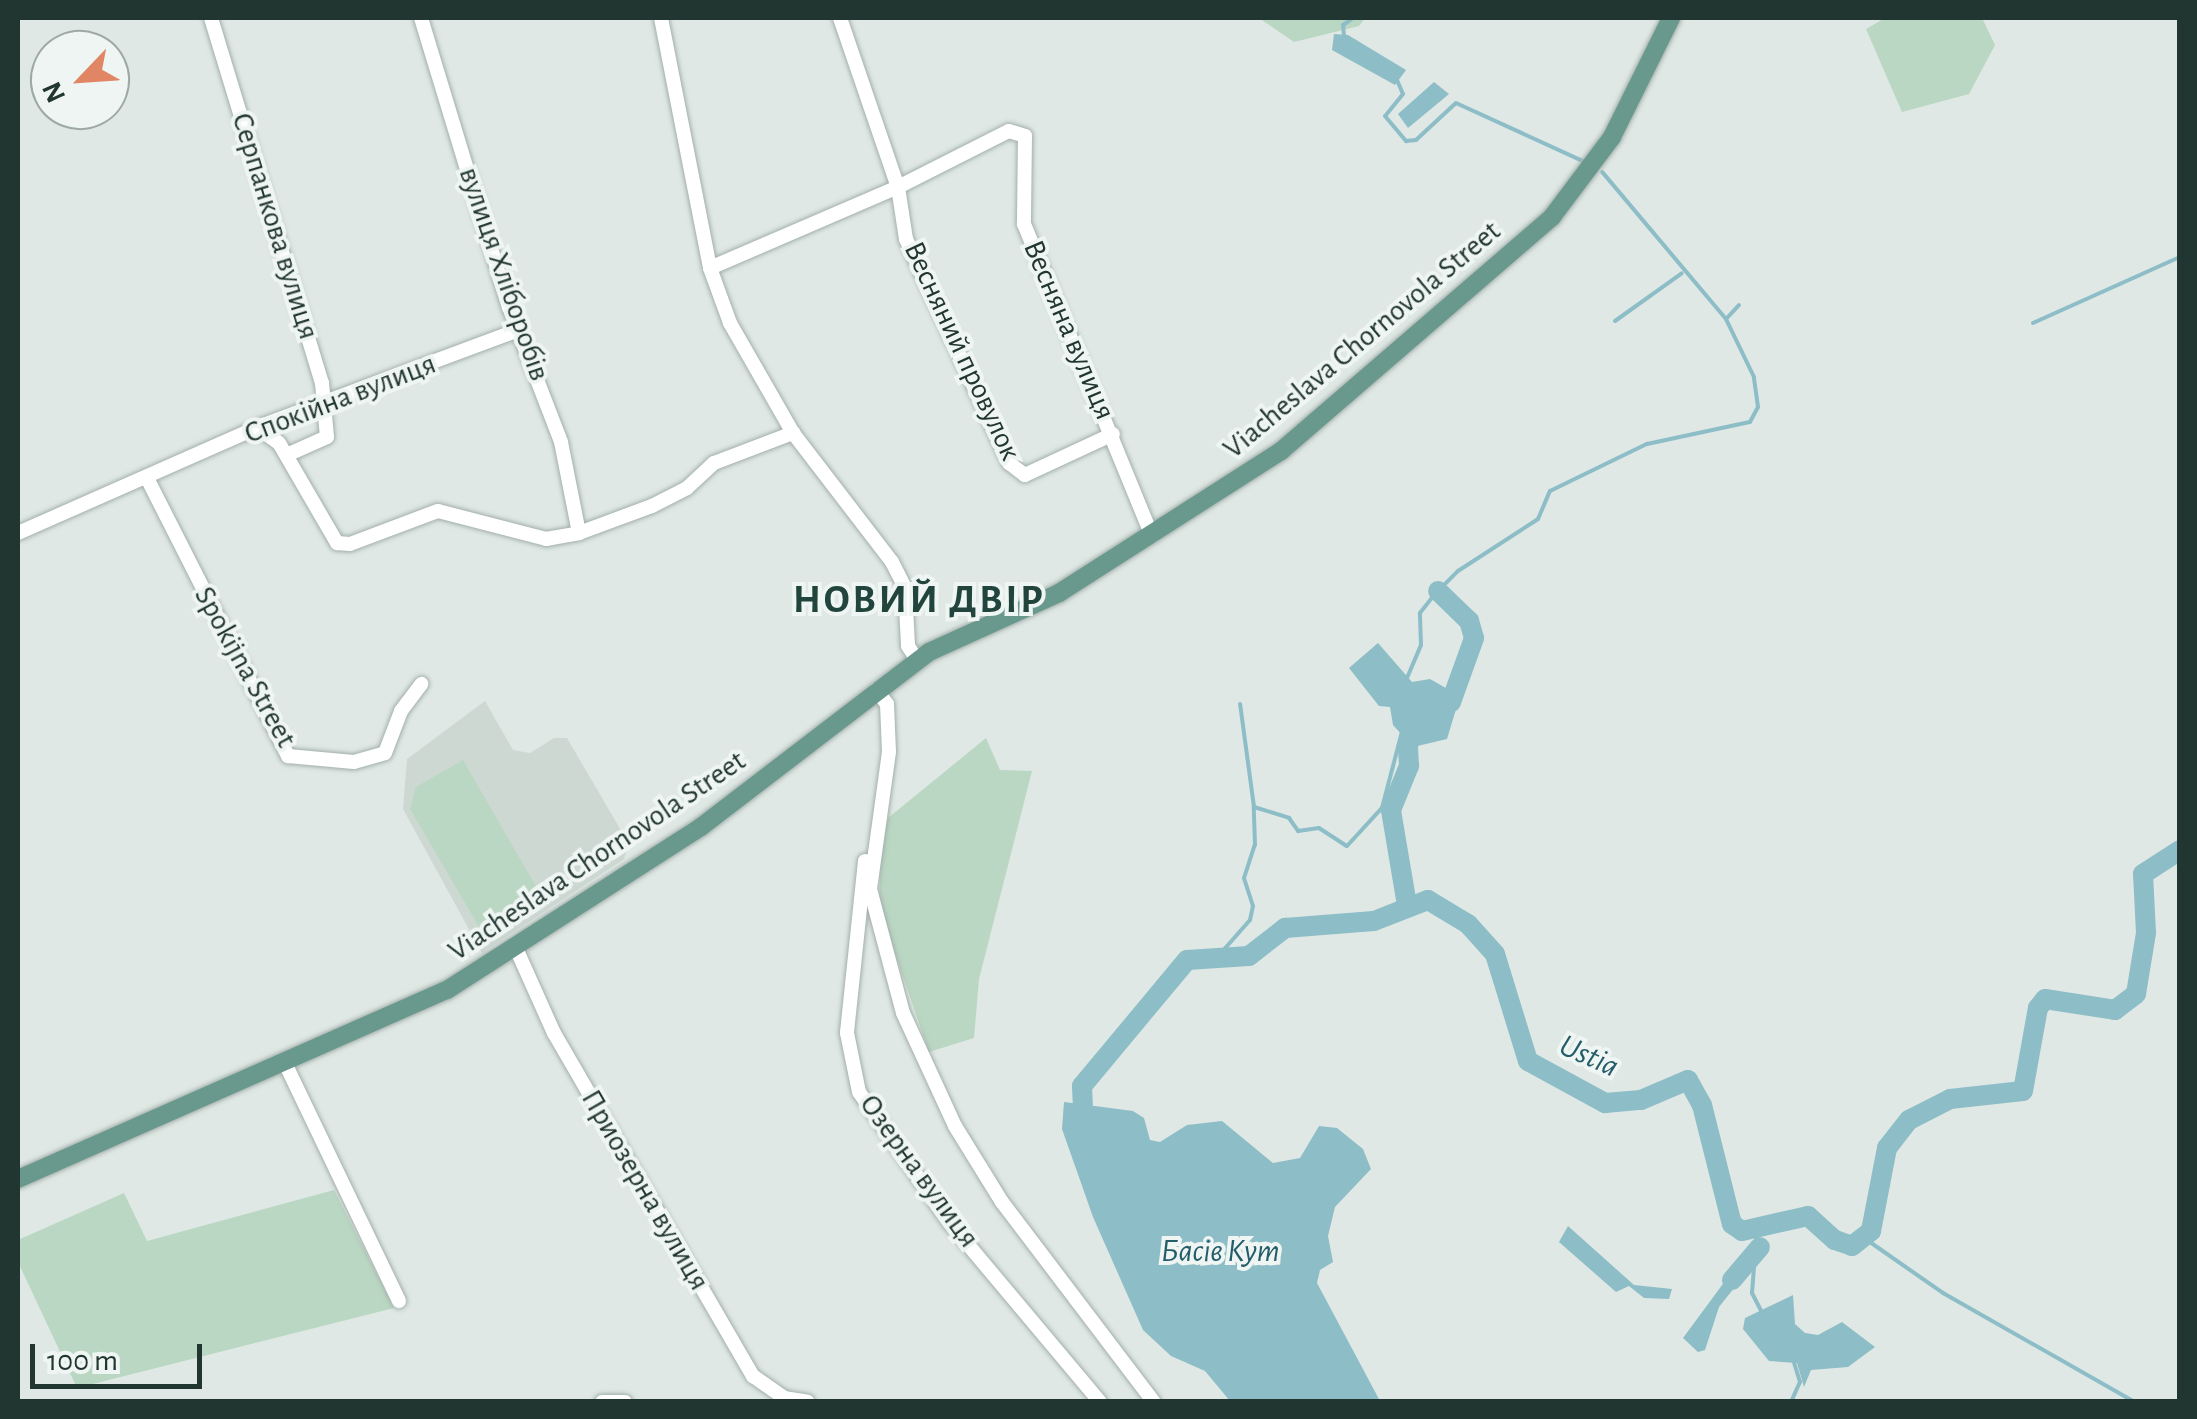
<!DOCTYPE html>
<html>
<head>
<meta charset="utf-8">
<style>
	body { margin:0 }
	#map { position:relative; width:2197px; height:1419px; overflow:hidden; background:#dfe8e4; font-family:"Alegreya Sans",sans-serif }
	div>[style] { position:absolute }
	.built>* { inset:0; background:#ced8d3 }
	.green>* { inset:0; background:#bad7c3 }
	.water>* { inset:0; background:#8dbdc7 }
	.stream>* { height:4px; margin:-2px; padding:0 2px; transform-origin:2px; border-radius:2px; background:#8dbdc7 }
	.river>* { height:20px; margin:-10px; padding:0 10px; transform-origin:10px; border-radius:10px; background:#8dbdc7 }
	.roads { filter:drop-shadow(0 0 2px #a3afab) drop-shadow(0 0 2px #a3afab) }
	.minor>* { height:14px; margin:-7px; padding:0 7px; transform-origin:7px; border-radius:7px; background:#fff }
	.major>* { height:18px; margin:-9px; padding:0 9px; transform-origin:9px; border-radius:9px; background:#69988d }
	span { translate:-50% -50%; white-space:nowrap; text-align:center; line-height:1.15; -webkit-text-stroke:8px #eff5f2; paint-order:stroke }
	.street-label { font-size:30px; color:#223631 }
	.water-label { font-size:32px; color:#245d6a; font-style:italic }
	.district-label { font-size:40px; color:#21453d; font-weight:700; letter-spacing:2.5px }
	.frame { position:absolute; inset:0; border:20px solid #223631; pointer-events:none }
	.north { position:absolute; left:30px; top:30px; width:100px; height:100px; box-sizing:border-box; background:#eff5f2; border:2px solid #9da9a5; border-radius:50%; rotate:245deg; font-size:28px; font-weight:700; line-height:40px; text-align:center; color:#223631 }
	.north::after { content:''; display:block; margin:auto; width:35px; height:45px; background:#e08665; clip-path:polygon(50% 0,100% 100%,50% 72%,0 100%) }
	.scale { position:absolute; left:30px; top:1344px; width:172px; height:45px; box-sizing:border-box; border:5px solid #223631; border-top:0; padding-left:12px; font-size:30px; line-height:35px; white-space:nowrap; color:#223631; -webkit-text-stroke:8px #eff5f2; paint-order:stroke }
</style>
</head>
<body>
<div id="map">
	<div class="built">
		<i style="clip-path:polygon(485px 701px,513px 750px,530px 753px,554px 738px,567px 738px,629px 844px,624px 859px,482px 953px,403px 809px,407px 759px)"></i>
	</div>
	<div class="green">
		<i style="clip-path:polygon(1259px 18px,1365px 18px,1359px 26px,1294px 42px)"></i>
		<i style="clip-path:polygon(1885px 18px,1982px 18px,1995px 45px,1969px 94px,1902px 112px,1866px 29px)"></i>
		<i style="clip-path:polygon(986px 738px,1000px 770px,1032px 771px,979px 979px,974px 1038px,929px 1052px,879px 907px,881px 848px,888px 818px)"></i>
		<i style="clip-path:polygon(463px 760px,545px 902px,485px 937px,410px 809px,416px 787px)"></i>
		<i style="clip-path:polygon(334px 1190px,394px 1308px,77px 1388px,18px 1262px,18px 1240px,124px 1193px,147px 1241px)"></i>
	</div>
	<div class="water">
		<i style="clip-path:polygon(1334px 34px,1348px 35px,1406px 70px,1395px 85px,1332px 50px)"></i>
		<i style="clip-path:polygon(1434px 82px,1449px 94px,1408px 128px,1398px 114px)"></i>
		<i style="clip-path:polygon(1378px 643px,1412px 682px,1430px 679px,1460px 696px,1447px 739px,1413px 747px,1393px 725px,1390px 707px,1379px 706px,1349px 668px)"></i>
		<i style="clip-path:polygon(1064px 1102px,1133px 1111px,1144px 1118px,1150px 1140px,1160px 1142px,1187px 1125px,1222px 1121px,1273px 1163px,1300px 1158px,1319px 1126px,1337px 1128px,1363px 1149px,1371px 1169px,1335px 1207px,1328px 1236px,1333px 1262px,1320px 1270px,1317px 1283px,1380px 1401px,1230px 1401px,1205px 1371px,1171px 1356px,1143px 1330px,1093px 1217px,1062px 1129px)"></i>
		<i style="clip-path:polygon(1568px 1226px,1634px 1285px,1672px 1289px,1669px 1299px,1644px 1298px,1629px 1286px,1616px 1292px,1559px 1242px)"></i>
		<i style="clip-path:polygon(1745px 1254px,1754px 1263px,1719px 1307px,1705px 1350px,1698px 1352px,1683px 1338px)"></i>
		<i style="clip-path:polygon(1793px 1295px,1795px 1324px,1805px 1333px,1818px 1335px,1842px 1322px,1875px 1347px,1848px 1367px,1811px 1370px,1804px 1387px,1797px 1363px,1769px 1361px,1743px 1329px,1745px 1318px)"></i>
	</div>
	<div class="stream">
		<i style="left:1344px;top:36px;width:11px;rotate:-95deg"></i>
		<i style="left:1343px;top:25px;width:12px;rotate:-35deg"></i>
		<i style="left:1397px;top:80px;width:15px;rotate:67deg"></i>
		<i style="left:1403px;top:94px;width:28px;rotate:129deg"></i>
		<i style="left:1385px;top:116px;width:33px;rotate:50deg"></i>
		<i style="left:1406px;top:141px;width:10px;rotate:-6deg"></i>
		<i style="left:1416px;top:140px;width:54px;rotate:-42.8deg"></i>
		<i style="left:1456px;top:103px;width:142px;rotate:24.6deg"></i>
		<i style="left:1726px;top:319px;width:19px;rotate:-47deg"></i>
		<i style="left:1615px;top:321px;width:82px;rotate:-35.6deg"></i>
		<i style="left:2033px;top:323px;width:161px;rotate:-24.2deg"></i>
		<i style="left:1407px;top:678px;width:36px;rotate:-67deg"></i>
		<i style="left:1421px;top:645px;width:32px;rotate:-92deg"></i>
		<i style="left:1420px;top:613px;width:23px;rotate:-52deg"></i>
		<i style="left:1434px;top:595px;width:34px;rotate:-45deg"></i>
		<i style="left:1458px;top:571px;width:95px;rotate:-33deg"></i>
		<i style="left:1538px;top:519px;width:30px;rotate:-67deg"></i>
		<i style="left:1550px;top:491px;width:108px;rotate:-25.9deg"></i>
		<i style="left:1647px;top:444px;width:105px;rotate:-12.1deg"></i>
		<i style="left:1750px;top:422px;width:17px;rotate:-62deg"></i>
		<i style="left:1758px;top:407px;width:30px;rotate:-98deg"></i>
		<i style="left:1754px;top:377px;width:64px;rotate:-115.8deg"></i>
		<i style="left:1726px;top:319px;width:192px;rotate:-130.1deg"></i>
		<i style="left:1254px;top:807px;width:37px;rotate:17deg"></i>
		<i style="left:1289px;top:818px;width:16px;rotate:55deg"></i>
		<i style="left:1298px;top:831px;width:21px;rotate:-8deg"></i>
		<i style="left:1319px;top:828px;width:33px;rotate:33deg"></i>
		<i style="left:1347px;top:846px;width:52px;rotate:-47.4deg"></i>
		<i style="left:1382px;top:808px;width:79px;rotate:-75.3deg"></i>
		<i style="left:1220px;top:954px;width:45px;rotate:-48.6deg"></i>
		<i style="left:1250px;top:920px;width:14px;rotate:-78deg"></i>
		<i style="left:1253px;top:906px;width:29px;rotate:-108deg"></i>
		<i style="left:1244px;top:878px;width:35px;rotate:-72deg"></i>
		<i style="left:1255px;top:845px;width:38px;rotate:-92deg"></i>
		<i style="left:1254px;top:807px;width:104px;rotate:-97.7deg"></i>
		<i style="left:1757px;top:1228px;width:65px;rotate:94.4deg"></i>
		<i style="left:1752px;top:1293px;width:25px;rotate:63deg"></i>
		<i style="left:1867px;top:1240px;width:93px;rotate:34.9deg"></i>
		<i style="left:1943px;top:1293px;width:221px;rotate:29.6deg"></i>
		<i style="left:1791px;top:1402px;width:22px;rotate:-66deg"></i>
		<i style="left:1800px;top:1382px;width:24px;rotate:-107deg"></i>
	</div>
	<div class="river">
		<i style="left:1407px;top:905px;width:96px;rotate:-99.6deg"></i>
		<i style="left:1391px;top:810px;width:48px;rotate:-67.8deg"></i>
		<i style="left:1409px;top:766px;width:22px;rotate:-93deg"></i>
		<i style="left:1408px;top:744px;width:24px;rotate:-60deg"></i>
		<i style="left:1420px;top:723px;width:37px;rotate:-34deg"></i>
		<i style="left:1451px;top:702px;width:68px;rotate:-70.2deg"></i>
		<i style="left:1474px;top:638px;width:18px;rotate:-106deg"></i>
		<i style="left:1469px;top:621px;width:43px;rotate:-135.9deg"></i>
		<i style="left:1084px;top:1132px;width:46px;rotate:-92.5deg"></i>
		<i style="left:1082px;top:1086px;width:164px;rotate:-50.2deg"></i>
		<i style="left:1187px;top:960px;width:62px;rotate:-3.7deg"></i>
		<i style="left:1249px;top:956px;width:46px;rotate:-37.9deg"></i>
		<i style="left:1285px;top:928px;width:89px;rotate:-4.5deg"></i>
		<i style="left:1374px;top:921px;width:58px;rotate:-21.3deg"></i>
		<i style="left:1428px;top:900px;width:47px;rotate:31deg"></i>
		<i style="left:1468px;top:924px;width:40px;rotate:48deg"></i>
		<i style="left:1495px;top:954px;width:112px;rotate:72.9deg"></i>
		<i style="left:1528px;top:1061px;width:88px;rotate:28.6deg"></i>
		<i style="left:1605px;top:1103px;width:36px;rotate:-5deg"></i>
		<i style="left:1641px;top:1100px;width:51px;rotate:-23.1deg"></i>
		<i style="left:1688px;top:1080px;width:29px;rotate:61deg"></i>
		<i style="left:1702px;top:1105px;width:123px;rotate:75.9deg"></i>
		<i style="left:1732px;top:1224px;width:12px;rotate:35deg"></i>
		<i style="left:1742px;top:1231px;width:68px;rotate:-12.8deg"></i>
		<i style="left:1808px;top:1216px;width:36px;rotate:42deg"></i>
		<i style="left:1835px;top:1240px;width:18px;rotate:19deg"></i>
		<i style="left:1852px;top:1246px;width:24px;rotate:-38deg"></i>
		<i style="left:1871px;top:1231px;width:85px;rotate:-79.1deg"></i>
		<i style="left:1887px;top:1148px;width:36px;rotate:-52deg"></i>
		<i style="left:1909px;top:1120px;width:46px;rotate:-27.1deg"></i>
		<i style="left:1950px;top:1099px;width:73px;rotate:-6.3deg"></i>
		<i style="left:2023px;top:1091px;width:84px;rotate:-79.8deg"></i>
		<i style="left:2038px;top:1008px;width:11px;rotate:-52deg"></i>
		<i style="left:2045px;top:999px;width:71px;rotate:8.9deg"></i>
		<i style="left:2115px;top:1010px;width:26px;rotate:-37deg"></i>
		<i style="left:2136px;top:994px;width:62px;rotate:-80.7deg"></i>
		<i style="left:2146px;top:933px;width:59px;rotate:-92.9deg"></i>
		<i style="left:2143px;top:874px;width:44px;rotate:-33deg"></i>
		<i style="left:1732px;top:1280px;width:43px;rotate:-49.7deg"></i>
	</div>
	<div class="roads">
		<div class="minor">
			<i style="left:211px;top:18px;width:382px;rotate:73.1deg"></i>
			<i style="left:322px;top:383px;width:54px;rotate:84.7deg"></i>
			<i style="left:327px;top:437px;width:42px;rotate:155.9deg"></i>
			<i style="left:421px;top:18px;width:302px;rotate:73.1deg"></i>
			<i style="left:509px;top:307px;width:145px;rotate:68.9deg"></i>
			<i style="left:561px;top:442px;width:93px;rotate:78.8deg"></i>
			<i style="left:661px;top:18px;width:255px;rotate:78.9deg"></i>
			<i style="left:710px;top:268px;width:59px;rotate:70deg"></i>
			<i style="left:730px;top:323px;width:127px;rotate:60.2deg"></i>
			<i style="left:793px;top:433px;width:163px;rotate:52.5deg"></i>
			<i style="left:892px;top:562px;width:29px;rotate:63deg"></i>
			<i style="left:905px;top:588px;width:58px;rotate:87deg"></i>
			<i style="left:908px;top:646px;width:17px;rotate:57deg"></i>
			<i style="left:840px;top:18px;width:179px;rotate:71.1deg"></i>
			<i style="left:898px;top:187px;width:124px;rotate:-26.8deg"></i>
			<i style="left:1009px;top:131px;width:17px;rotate:17deg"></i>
			<i style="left:1025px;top:136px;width:88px;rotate:90.7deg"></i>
			<i style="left:1024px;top:224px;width:337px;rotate:67.7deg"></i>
			<i style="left:710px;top:268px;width:205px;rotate:-23.3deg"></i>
			<i style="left:898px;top:187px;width:53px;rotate:81.3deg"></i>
			<i style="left:906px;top:239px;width:247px;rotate:65.3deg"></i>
			<i style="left:1009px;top:463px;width:20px;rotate:37deg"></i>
			<i style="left:1025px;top:475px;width:97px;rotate:-25deg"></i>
			<i style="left:249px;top:434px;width:16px;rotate:-4deg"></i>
			<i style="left:265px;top:433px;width:17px;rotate:36deg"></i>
			<i style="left:279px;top:443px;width:116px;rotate:59.9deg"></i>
			<i style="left:337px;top:543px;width:13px;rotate:4deg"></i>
			<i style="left:350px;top:544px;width:94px;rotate:-20.6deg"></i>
			<i style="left:438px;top:511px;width:112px;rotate:14.5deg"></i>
			<i style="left:546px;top:539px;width:34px;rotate:-10deg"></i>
			<i style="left:579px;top:533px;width:78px;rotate:-20.3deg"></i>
			<i style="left:652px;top:506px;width:39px;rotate:-27deg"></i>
			<i style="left:687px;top:488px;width:37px;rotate:-43deg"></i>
			<i style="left:714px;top:463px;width:85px;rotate:-20.8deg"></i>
			<i style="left:147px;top:478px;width:312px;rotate:63.1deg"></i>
			<i style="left:288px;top:756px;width:66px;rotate:5.2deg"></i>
			<i style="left:354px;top:762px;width:32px;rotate:-16deg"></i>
			<i style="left:385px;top:753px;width:45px;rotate:-69.1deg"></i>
			<i style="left:401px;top:711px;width:34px;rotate:-53deg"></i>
			<i style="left:18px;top:533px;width:268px;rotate:-23.8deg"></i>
			<i style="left:263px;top:425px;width:273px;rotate:-20.4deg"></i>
			<i style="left:876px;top:690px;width:18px;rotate:52deg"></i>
			<i style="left:887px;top:704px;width:48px;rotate:87.6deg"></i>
			<i style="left:889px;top:752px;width:138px;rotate:97.9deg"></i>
			<i style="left:870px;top:889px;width:128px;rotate:75.1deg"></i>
			<i style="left:903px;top:1013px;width:124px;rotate:65.3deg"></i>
			<i style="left:955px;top:1126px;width:89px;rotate:58.3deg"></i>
			<i style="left:1002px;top:1202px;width:251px;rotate:52.8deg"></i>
			<i style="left:865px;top:861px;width:173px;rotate:96deg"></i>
			<i style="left:847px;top:1033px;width:60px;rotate:78.5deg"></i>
			<i style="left:859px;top:1092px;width:158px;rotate:55.3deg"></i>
			<i style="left:949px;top:1222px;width:235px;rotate:50deg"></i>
			<i style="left:515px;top:946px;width:95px;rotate:65.9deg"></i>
			<i style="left:554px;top:1033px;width:397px;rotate:59.9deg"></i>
			<i style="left:753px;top:1376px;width:38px;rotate:35deg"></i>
			<i style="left:784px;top:1398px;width:24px;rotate:9deg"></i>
			<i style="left:285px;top:1063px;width:264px;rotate:64.4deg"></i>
			<i style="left:602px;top:1402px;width:23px"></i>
		</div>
		<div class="major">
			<i style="left:18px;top:1179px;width:469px;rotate:-23.8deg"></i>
			<i style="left:447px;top:990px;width:302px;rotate:-32.7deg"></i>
			<i style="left:701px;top:827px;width:287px;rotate:-37.5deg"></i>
			<i style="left:929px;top:652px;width:143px;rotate:-24.4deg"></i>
			<i style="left:1059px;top:593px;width:264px;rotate:-32.6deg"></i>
			<i style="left:1281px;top:451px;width:358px;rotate:-40.8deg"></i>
			<i style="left:1552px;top:217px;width:100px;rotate:-53.1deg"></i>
			<i style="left:1612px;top:137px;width:133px;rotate:-63.6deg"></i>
		</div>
	</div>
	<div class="street-label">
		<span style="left:275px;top:226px;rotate:73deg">Серпанкова вулиця</span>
		<span style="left:504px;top:274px;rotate:71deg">вулиця Хліборобів</span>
		<span style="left:1069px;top:330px;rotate:67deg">Весняна вулиця</span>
		<span style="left:1362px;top:340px;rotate:-40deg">Viacheslava Chornovola Street</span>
		<span style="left:962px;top:351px;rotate:65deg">Весняний провулок</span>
		<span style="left:340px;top:399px;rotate:-21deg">Спокійна вулиця</span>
		<span style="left:245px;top:667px;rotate:61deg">Spokijna Street</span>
		<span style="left:597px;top:856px;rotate:-34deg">Viacheslava Chornovola Street</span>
		<span style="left:919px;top:1171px;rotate:54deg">Озерна вулиця</span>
		<span style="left:645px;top:1190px;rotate:60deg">Приозерна вулиця</span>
	</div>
	<div class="water-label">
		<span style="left:1589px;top:1056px;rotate:24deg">Ustia</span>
		<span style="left:1220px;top:1251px">Басів Кут</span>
	</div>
	<div class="district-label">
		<span style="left:919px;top:600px">НОВИЙ ДВІР</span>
	</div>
	<div class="frame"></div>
	<div class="north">N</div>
	<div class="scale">100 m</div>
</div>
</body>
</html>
